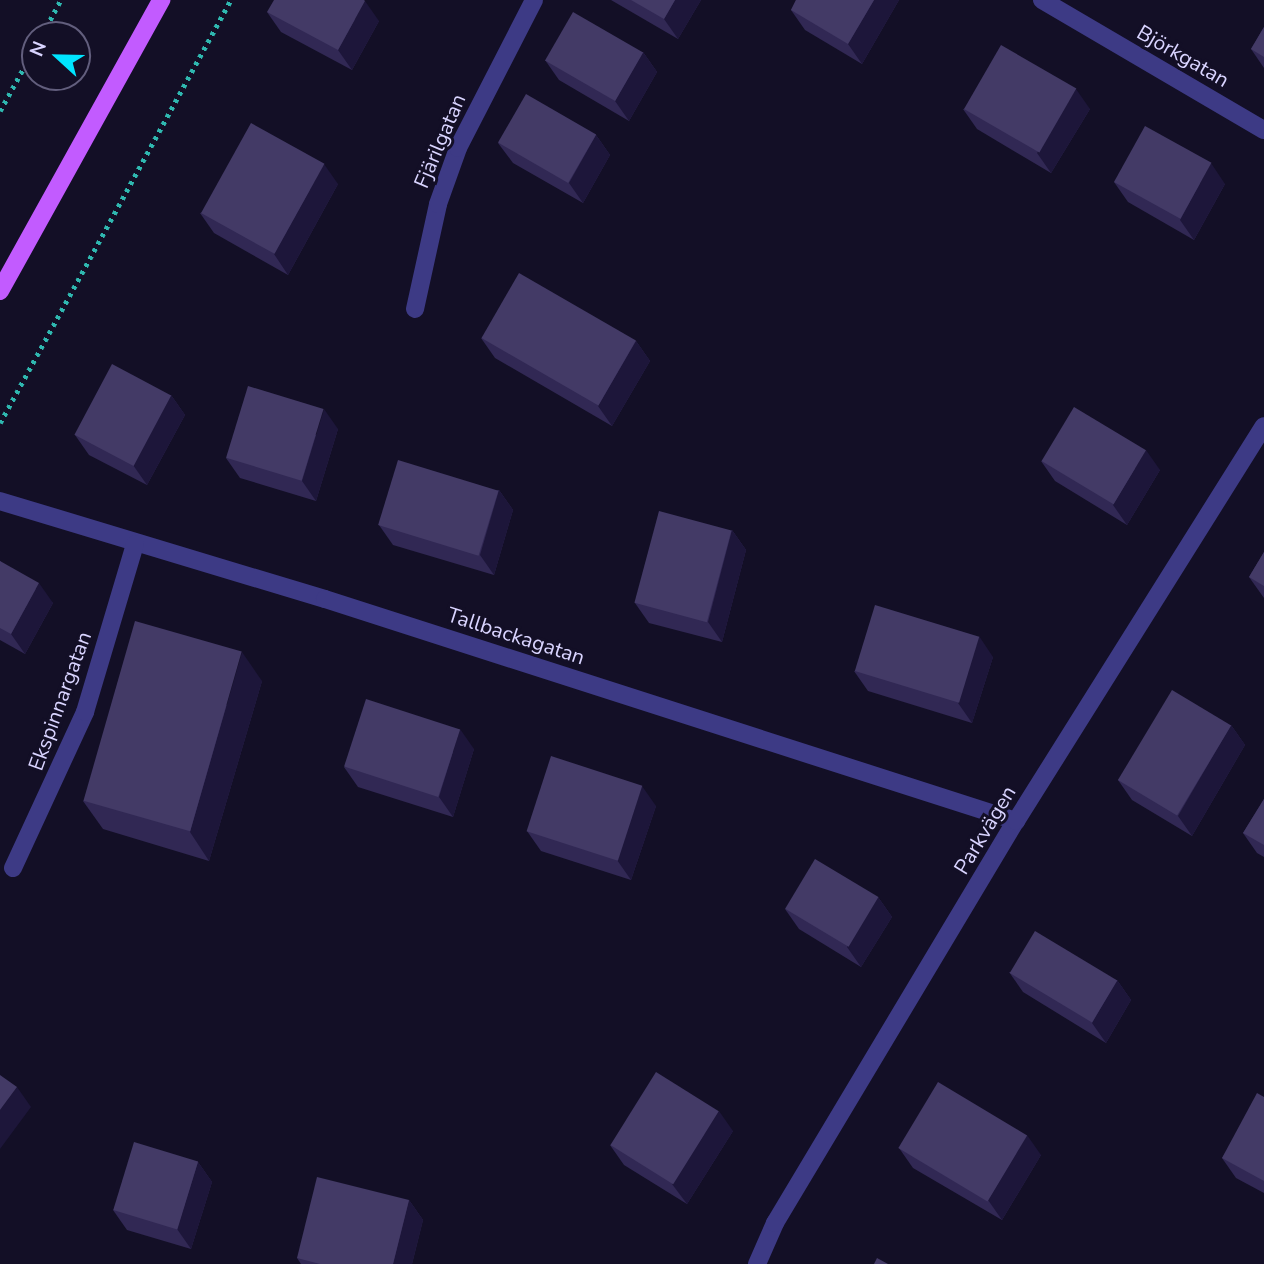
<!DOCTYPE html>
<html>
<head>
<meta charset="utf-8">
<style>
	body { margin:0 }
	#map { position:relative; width:1264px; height:1264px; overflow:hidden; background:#130f26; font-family:"Nunito Sans",sans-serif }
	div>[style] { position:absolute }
	.path>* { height:4.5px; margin-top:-2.25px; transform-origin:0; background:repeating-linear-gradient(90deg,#2fb8b0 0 3.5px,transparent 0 8.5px) }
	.minor>* { height:18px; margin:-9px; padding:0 9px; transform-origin:9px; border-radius:9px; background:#3d3a85 }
	.major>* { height:18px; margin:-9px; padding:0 9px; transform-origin:9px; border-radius:9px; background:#c25bff }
	.wall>* { inset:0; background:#312854 }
	.shaded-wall>* { inset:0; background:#1d163a }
	.building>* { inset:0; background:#433a66; transform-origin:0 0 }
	span { translate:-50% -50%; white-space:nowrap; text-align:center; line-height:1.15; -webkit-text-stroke:6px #130f26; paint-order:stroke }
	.street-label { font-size:21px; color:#d9d4ff }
	.north { position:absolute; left:21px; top:21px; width:70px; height:70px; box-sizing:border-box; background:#130f26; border:2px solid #625e7d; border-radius:50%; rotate:292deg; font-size:19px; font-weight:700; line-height:28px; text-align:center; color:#d9d4ff }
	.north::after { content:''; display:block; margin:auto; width:24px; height:32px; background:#00e5ff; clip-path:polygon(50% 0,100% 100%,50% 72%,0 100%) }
</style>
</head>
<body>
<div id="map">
	<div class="path">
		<i style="left:42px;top:35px;width:40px;rotate:-62deg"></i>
		<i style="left:0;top:111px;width:73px;rotate:-61.3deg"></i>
		<i style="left:0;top:423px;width:482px;rotate:-61.4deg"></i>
	</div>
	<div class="minor">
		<i style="left:1042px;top:0;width:257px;rotate:30.4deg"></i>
		<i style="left:415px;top:309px;width:107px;rotate:-77.6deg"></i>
		<i style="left:438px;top:204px;width:59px;rotate:-70.3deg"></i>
		<i style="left:458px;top:148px;width:166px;rotate:-62.8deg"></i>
		<i style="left:0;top:501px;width:339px;rotate:16.8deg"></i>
		<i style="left:325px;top:599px;width:726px;rotate:17.81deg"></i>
		<i style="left:13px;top:868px;width:172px;rotate:-65.2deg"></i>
		<i style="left:85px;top:712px;width:175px;rotate:-73.4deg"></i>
		<i style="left:757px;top:1264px;width:45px;rotate:-66.3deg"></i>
		<i style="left:775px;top:1223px;width:469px;rotate:-59.1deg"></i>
		<i style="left:1016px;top:821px;width:466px;rotate:-57.9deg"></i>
	</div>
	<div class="major">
		<i style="left:0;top:291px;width:333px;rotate:-61deg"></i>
	</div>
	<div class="wall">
		<i style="clip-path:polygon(611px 0,701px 0,678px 39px)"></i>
		<i style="clip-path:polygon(796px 0,899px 0,862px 64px,805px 30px,791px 10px)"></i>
		<i style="clip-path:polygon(267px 12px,379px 21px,352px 70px,281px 32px)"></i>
		<i style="clip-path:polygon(1264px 27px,1264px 68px,1251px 49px)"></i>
		<i style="clip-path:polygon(643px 52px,657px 72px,629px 121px,559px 80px,545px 60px)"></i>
		<i style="clip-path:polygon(963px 109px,1090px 109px,1051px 173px,977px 129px)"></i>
		<i style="clip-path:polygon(596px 135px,610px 155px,583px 203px,513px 163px,498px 143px)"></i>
		<i style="clip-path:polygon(1114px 182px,1225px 184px,1194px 240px,1128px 202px)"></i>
		<i style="clip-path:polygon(338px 184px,288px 275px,214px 233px,200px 213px)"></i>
		<i style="clip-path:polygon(481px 338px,636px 341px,650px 361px,612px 426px,495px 358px)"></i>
		<i style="clip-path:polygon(171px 395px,185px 415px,147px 485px,89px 455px,75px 435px)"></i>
		<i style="clip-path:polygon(338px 429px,316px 501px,240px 478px,226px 458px)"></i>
		<i style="clip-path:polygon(1041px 461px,1160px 470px,1127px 525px,1055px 481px)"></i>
		<i style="clip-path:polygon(499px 490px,513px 510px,494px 575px,393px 545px,379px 525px)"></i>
		<i style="clip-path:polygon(732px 530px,746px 550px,722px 642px,649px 623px,635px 603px)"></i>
		<i style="clip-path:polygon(1264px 552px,1264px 598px,1249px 577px)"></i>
		<i style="clip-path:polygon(0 561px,53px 603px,25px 654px,0 640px)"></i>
		<i style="clip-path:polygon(993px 657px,972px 723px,868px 691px,854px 671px)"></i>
		<i style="clip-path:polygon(262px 681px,209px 861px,103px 829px,83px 801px)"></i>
		<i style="clip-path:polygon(1231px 725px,1245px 745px,1192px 836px,1132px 800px,1118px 780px)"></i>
		<i style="clip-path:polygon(474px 749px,453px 817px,358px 787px,344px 767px)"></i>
		<i style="clip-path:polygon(1264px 799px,1264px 857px,1257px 853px,1243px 833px)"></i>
		<i style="clip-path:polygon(656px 806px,631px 880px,541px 851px,527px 831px)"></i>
		<i style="clip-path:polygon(878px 897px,892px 917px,861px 967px,799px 929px,785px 909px)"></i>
		<i style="clip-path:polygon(1009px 972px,1117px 980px,1131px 1000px,1106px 1043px,1023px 992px)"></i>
		<i style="clip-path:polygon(1264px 1097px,1264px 1193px,1236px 1178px,1222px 1158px)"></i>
		<i style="clip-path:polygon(733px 1131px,687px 1204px,624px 1165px,610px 1145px)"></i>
		<i style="clip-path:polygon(899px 1148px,1041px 1155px,1002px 1220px,913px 1168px)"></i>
		<i style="clip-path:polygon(198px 1162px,212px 1182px,191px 1249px,127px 1230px,113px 1210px)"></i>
		<i style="clip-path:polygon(409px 1200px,423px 1220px,412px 1264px,301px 1264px,297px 1258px)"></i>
	</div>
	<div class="shaded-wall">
		<i style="clip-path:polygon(675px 0,701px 0,678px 39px,664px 19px)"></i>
		<i style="clip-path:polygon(874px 0,899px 0,862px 64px,848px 44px)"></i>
		<i style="clip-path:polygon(365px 1px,379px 21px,352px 70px,338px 50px)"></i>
		<i style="clip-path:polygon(643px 52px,657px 72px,629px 121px,615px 101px)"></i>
		<i style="clip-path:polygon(1076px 89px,1090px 109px,1051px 173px,1037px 153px)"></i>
		<i style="clip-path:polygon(596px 135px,610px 155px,583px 203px,569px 183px)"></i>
		<i style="clip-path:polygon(1211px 163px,1225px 184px,1194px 240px,1180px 220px)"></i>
		<i style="clip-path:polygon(324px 164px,338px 184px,288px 275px,274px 254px)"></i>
		<i style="clip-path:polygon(636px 341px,650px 361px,612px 426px,598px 406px)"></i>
		<i style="clip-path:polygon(171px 395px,185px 415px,147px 485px,133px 465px)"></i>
		<i style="clip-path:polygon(324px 409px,338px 429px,316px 501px,302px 481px)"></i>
		<i style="clip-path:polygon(1146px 450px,1160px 470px,1127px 525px,1113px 505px)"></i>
		<i style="clip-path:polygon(499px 490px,513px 510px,494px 575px,480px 555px)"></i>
		<i style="clip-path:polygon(732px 530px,746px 550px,722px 642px,708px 622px)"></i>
		<i style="clip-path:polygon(39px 583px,53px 603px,25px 654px,11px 634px)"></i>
		<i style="clip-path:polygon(979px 636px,993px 657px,972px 723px,958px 703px)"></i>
		<i style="clip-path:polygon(242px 652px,262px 681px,209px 861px,190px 832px)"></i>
		<i style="clip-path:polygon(1231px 725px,1245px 745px,1192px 836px,1178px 816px)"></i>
		<i style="clip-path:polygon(460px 729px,474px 749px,453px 817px,439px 797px)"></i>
		<i style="clip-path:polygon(642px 786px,656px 806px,631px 880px,617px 860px)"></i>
		<i style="clip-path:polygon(878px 897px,892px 917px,861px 967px,847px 947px)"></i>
		<i style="clip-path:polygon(1117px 980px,1131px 1000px,1106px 1043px,1092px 1023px)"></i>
		<i style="clip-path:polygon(17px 1087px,31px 1107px,0 1149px,0 1110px)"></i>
		<i style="clip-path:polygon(719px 1111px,733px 1131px,687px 1204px,672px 1184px)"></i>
		<i style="clip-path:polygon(1027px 1135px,1041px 1155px,1002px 1220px,988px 1200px)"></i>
		<i style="clip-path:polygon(198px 1162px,212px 1182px,191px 1249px,177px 1229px)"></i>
		<i style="clip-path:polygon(409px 1200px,423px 1220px,412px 1264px,393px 1264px)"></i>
	</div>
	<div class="building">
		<i style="clip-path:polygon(274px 0,364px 0,365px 1px,338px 50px,267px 12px)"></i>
		<i style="clip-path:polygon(631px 0,675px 0,664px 19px)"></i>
		<i style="clip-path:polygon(796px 0,874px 0,848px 44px,791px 10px)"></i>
		<i style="left:573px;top:12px;width:81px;height:56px;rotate:30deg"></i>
		<i style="clip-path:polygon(1264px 27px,1264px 57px,1251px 49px)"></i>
		<i style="left:1001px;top:45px;width:87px;height:74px;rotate:30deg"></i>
		<i style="left:526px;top:94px;width:81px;height:56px;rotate:30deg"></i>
		<i style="left:251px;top:123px;width:84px;height:103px;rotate:29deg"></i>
		<i style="left:1145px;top:126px;width:76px;height:64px;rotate:29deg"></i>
		<i style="left:519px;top:273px;width:135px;height:75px;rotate:30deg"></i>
		<i style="left:112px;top:364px;width:67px;height:80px;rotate:28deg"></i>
		<i style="left:248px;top:386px;width:79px;height:75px;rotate:17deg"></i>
		<i style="left:1074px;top:407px;width:84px;height:63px;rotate:31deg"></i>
		<i style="left:398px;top:460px;width:105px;height:68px;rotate:17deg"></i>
		<i style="left:659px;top:511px;width:75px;height:95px;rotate:15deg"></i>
		<i style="clip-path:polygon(1264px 552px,1264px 586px,1249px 577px)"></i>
		<i style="clip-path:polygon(0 561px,39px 583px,11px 634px,0 628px)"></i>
		<i style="left:875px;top:605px;width:109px;height:69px;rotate:17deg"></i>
		<i style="left:135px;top:621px;width:111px;height:187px;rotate:16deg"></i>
		<i style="left:1172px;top:690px;width:69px;height:105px;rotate:31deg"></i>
		<i style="left:366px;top:699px;width:99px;height:71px;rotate:18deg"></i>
		<i style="left:551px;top:756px;width:96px;height:79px;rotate:18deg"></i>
		<i style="clip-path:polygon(1264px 799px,1264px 845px,1243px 833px)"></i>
		<i style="left:815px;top:859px;width:74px;height:58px;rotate:31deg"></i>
		<i style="left:1035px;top:931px;width:96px;height:49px;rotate:31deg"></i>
		<i style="left:656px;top:1072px;width:74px;height:86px;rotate:32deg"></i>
		<i style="clip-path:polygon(0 1075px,17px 1087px,0 1110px)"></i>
		<i style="left:938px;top:1082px;width:104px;height:77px;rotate:31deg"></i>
		<i style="clip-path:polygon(1257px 1093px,1264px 1097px,1264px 1181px,1222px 1158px)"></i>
		<i style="left:134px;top:1142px;width:67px;height:71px;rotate:17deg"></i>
		<i style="clip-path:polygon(317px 1177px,409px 1200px,393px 1264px,320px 1264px,297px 1258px)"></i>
		<i style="clip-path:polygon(877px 1258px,888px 1264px,874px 1264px)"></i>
	</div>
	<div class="street-label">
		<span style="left:1183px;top:56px;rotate:30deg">Björkgatan</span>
		<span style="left:440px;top:141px;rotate:-67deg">Fjärilgatan</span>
		<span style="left:516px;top:636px;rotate:18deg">Tallbackagatan</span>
		<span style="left:60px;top:701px;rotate:-70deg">Ekspinnargatan</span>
		<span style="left:985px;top:830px;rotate:-59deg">Parkvägen</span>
	</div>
	<div class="north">N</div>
</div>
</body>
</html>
